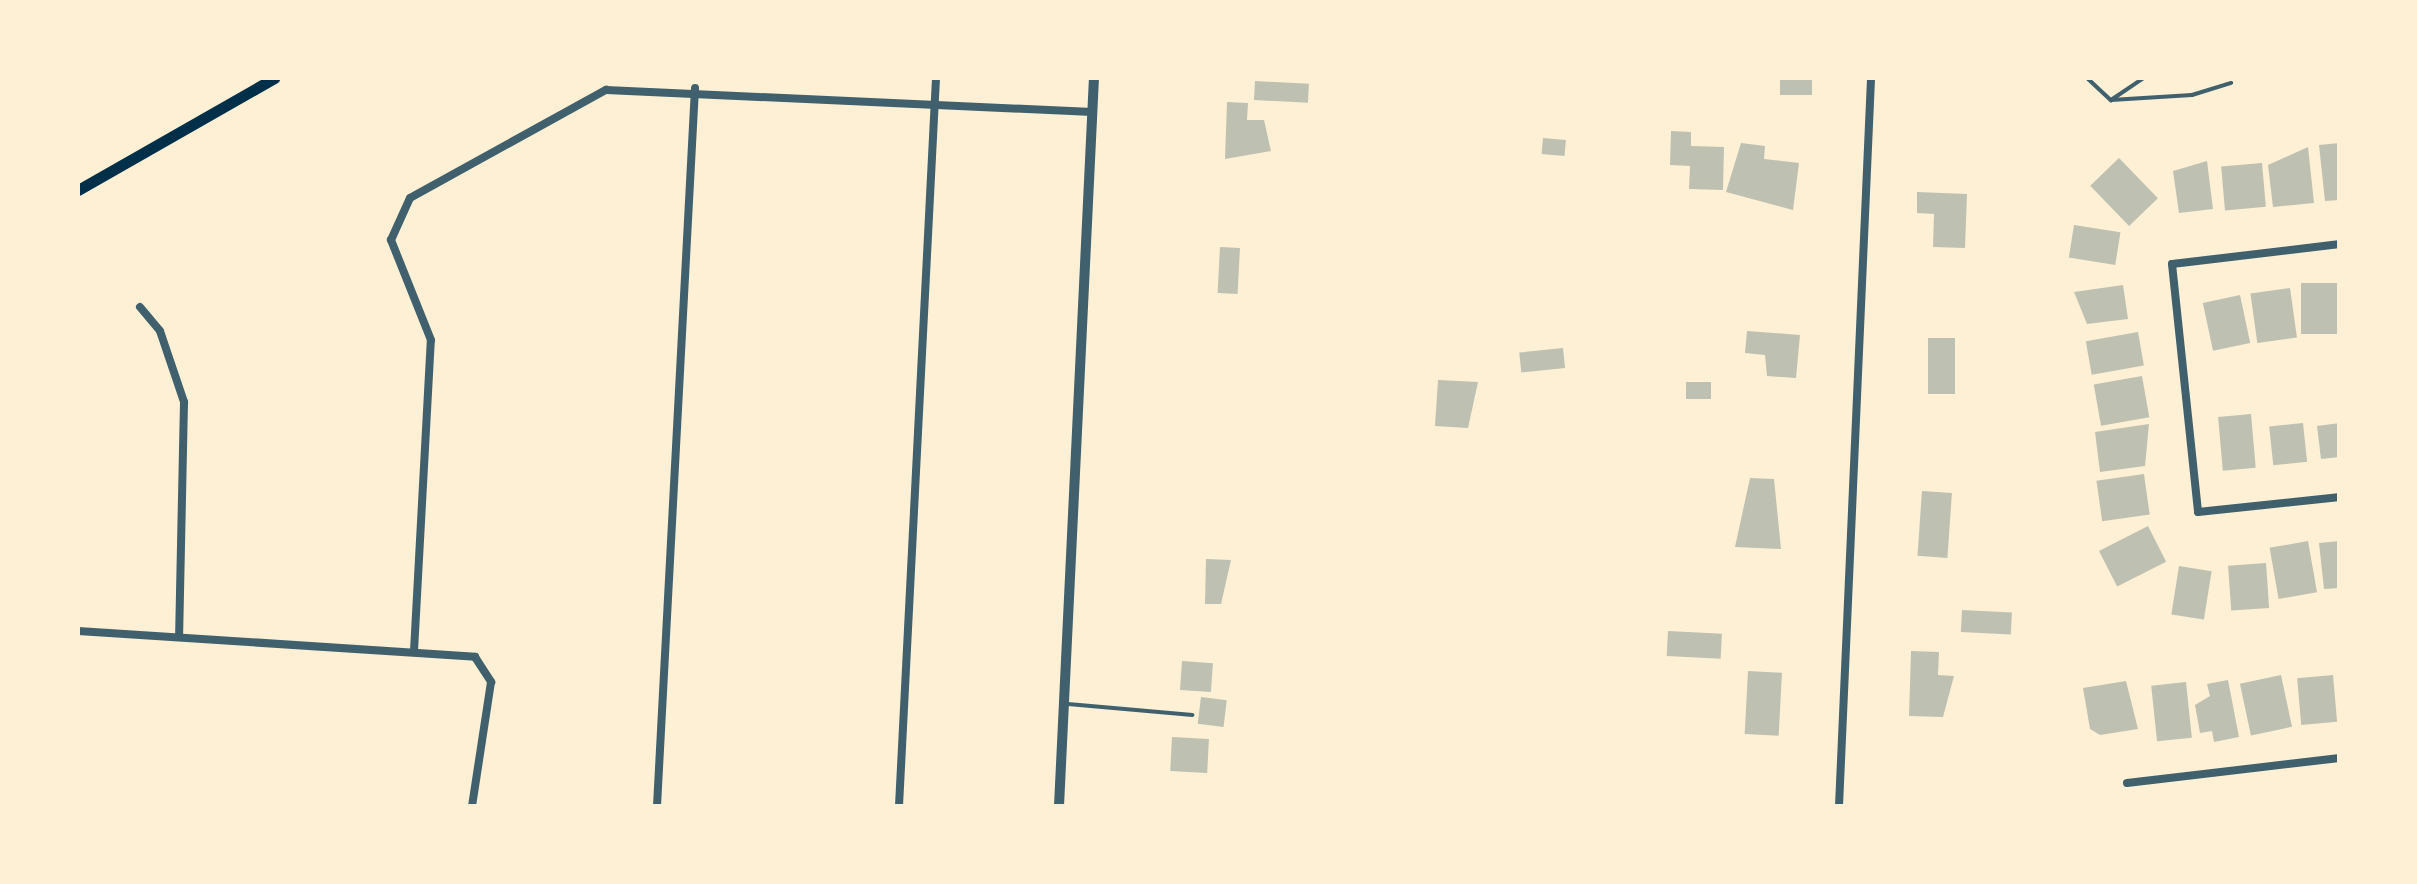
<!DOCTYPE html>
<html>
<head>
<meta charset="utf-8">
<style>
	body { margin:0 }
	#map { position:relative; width:2417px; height:884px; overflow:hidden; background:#fdf0d5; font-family:Barlow,sans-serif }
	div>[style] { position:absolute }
	.building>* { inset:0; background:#bec0b2; transform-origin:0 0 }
	.service>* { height:4px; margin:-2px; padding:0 2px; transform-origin:2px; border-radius:2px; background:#3f606c }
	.minor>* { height:8px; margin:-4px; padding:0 4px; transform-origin:4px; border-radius:4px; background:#3f606c }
	.tertiary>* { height:10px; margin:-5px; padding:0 5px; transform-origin:5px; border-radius:5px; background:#3f606c }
	.secondary>* { height:11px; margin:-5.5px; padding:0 5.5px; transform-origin:5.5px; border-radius:5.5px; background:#003049 }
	span { translate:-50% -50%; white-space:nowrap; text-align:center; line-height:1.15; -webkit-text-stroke:9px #fdf0d5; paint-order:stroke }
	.frame { position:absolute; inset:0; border:80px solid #fdf0d5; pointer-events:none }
</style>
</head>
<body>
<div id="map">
	<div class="building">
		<i style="left:1780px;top:78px;width:32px;height:17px"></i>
		<i style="left:1255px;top:81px;width:54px;height:19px;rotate:3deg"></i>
		<i style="clip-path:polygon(1227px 102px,1248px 103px,1247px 120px,1264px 120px,1271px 151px,1225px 159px)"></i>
		<i style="clip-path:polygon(1671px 131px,1691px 132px,1691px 146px,1724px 147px,1723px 190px,1689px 189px,1690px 166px,1670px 165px)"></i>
		<i style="left:1543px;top:138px;width:23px;height:16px;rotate:5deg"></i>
		<i style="clip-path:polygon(1741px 143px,1765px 146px,1764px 159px,1799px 163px,1793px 210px,1726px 192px)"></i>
		<i style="clip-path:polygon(2340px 143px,2340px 200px,2325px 201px,2319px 145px)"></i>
		<i style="clip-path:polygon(2308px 147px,2314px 203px,2273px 207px,2268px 165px)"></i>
		<i style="left:2119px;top:158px;width:56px;height:40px;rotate:46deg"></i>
		<i style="clip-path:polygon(2207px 161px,2213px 209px,2179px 213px,2173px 171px)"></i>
		<i style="left:2262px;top:163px;width:44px;height:41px;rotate:85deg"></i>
		<i style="clip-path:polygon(1917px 192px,1967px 194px,1965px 248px,1933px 247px,1934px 214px,1917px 213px)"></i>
		<i style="left:2074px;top:225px;width:47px;height:33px;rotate:9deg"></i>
		<i style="left:1220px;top:247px;width:20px;height:46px;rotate:3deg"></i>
		<i style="left:2340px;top:283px;width:51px;height:39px;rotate:90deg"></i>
		<i style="clip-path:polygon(2123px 285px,2128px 319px,2087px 324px,2074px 292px)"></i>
		<i style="left:2290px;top:288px;width:50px;height:40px;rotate:82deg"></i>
		<i style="left:2240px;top:295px;width:49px;height:38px;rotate:78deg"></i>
		<i style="clip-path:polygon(1747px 331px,1800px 335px,1796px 378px,1767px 376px,1765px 355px,1745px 353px)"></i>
		<i style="left:2138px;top:332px;width:34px;height:53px;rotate:80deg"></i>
		<i style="left:1928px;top:338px;width:27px;height:56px"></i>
		<i style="left:1563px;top:348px;width:20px;height:44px;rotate:84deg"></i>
		<i style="left:2142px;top:376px;width:42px;height:49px;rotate:80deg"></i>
		<i style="clip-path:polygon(1438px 380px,1478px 382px,1468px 428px,1435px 426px)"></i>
		<i style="left:1686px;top:382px;width:25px;height:17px"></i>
		<i style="left:2251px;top:414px;width:54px;height:33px;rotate:85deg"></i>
		<i style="left:2303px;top:423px;width:39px;height:34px;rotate:84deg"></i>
		<i style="clip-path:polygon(2340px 423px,2340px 457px,2321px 459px,2317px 426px)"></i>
		<i style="clip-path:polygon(2149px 424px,2145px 466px,2100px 472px,2095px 432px)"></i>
		<i style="left:2144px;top:474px;width:41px;height:48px;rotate:82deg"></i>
		<i style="clip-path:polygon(1750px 478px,1774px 479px,1781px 549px,1735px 547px)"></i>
		<i style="left:1922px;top:491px;width:30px;height:65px;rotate:4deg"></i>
		<i style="left:2148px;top:526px;width:40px;height:55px;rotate:63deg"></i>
		<i style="left:2308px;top:541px;width:52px;height:39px;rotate:80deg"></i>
		<i style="clip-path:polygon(2340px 541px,2340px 588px,2324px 589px,2319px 543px)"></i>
		<i style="clip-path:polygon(1206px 559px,1231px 560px,1221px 604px,1205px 604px)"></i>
		<i style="left:2266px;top:563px;width:45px;height:38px;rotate:86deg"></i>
		<i style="left:2179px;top:566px;width:33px;height:49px;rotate:9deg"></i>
		<i style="left:1962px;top:610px;width:50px;height:22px;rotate:3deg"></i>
		<i style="left:1668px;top:631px;width:54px;height:25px;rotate:3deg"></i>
		<i style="clip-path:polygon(1911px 651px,1939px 652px,1938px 675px,1954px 676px,1943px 717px,1909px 716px)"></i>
		<i style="left:1182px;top:661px;width:31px;height:29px;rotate:4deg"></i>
		<i style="left:1748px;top:671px;width:34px;height:63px;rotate:3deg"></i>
		<i style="left:2281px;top:675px;width:53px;height:42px;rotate:78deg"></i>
		<i style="left:2333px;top:675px;width:47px;height:36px;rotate:85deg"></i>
		<i style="clip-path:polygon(2228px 680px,2239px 737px,2214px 742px,2212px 731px,2200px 733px,2195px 705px,2210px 696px,2207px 684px)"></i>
		<i style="clip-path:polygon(2126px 681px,2138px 729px,2100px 735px,2090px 729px,2083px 688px)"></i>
		<i style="left:2186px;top:682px;width:56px;height:35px;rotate:84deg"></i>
		<i style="left:1201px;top:697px;width:26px;height:27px;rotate:7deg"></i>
		<i style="left:1172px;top:737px;width:37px;height:34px;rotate:3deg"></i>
	</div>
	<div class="service">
		<i style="left:2087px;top:78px;width:33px;rotate:43deg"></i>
		<i style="left:2111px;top:100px;width:40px;rotate:-34deg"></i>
		<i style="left:2219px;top:78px;width:60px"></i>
		<i style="left:2111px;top:100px;width:81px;rotate:-3.5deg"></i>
		<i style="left:2192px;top:95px;width:41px;rotate:-17.1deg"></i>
		<i style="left:1068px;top:704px;width:125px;rotate:5deg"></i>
	</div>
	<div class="minor">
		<i style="left:2340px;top:244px;width:169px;rotate:173.2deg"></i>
		<i style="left:2172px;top:264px;width:249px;rotate:84deg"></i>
		<i style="left:2198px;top:512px;width:143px;rotate:-6deg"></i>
		<i style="left:140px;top:307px;width:31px;rotate:50deg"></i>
		<i style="left:160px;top:331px;width:75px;rotate:71.3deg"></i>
		<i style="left:184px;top:402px;width:233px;rotate:91.2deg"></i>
		<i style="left:78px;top:631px;width:398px;rotate:3.7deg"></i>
		<i style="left:475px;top:657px;width:30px;rotate:57deg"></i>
		<i style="left:491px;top:682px;width:125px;rotate:98.7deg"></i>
		<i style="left:414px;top:651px;width:311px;rotate:-86.9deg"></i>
		<i style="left:431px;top:340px;width:108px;rotate:-111.8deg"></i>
		<i style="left:391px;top:240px;width:46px;rotate:-65.7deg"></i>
		<i style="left:410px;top:198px;width:224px;rotate:-28.9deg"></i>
		<i style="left:606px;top:90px;width:487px;rotate:2.6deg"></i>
		<i style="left:2127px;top:783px;width:214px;rotate:-6.7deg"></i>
		<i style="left:657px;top:806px;width:719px;rotate:-86.97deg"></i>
		<i style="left:899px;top:806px;width:729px;rotate:-87.09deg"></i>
		<i style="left:1839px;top:806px;width:729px;rotate:-87.48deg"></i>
	</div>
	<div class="tertiary">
		<i style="left:1059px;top:806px;width:729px;rotate:-87.25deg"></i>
	</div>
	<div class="secondary">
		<i style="left:78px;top:190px;width:226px;rotate:-29.7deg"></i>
	</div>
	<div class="frame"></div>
</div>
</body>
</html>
